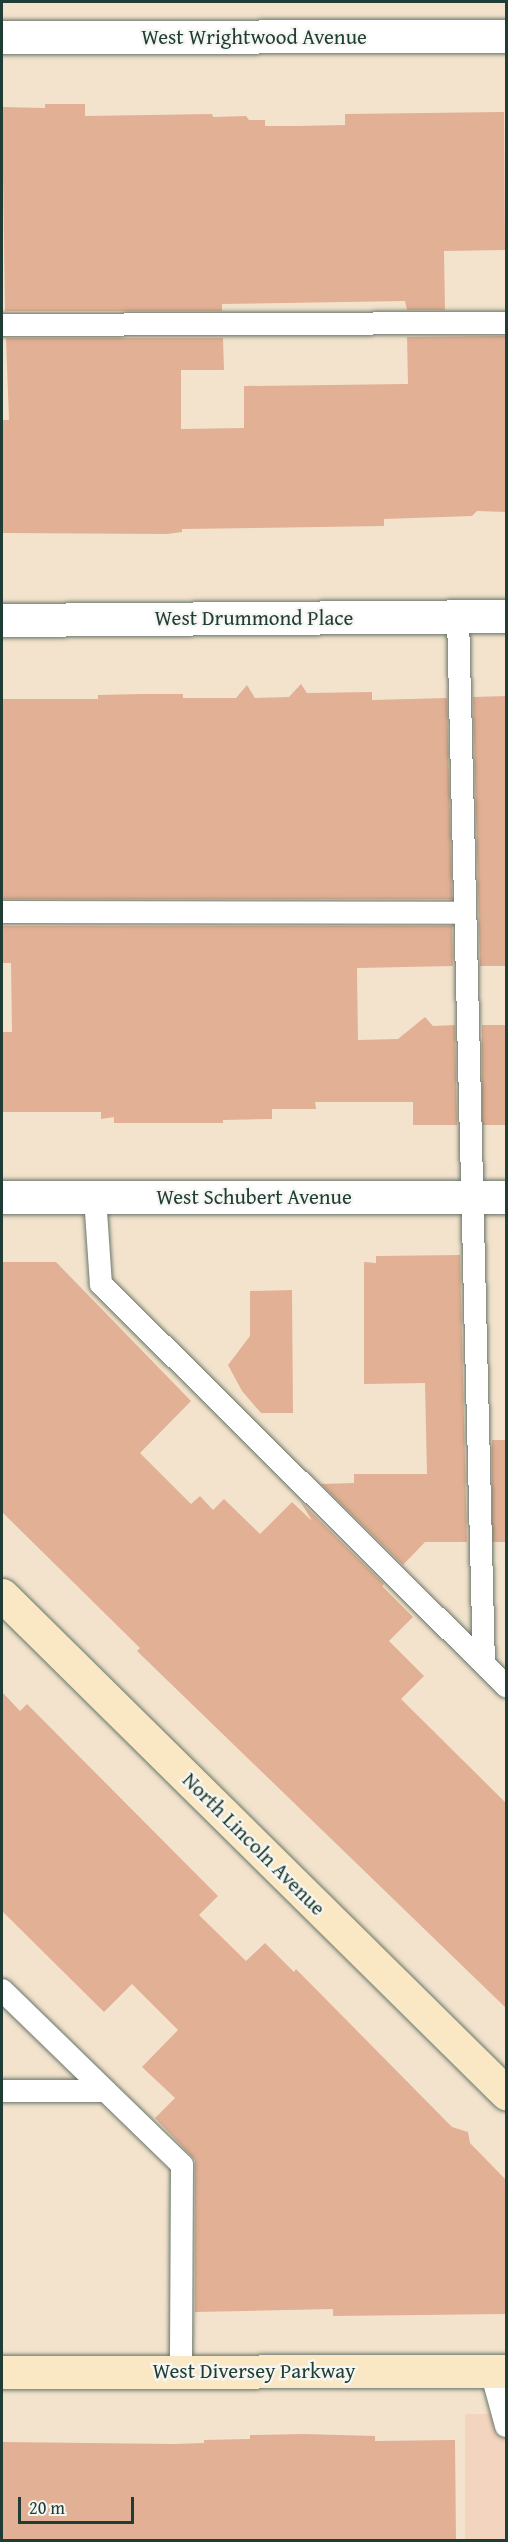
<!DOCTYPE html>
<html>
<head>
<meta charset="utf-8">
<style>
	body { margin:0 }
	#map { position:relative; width:508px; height:2542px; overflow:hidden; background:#f3e3cd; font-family:"Gentium Book Plus",serif }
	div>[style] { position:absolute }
	.built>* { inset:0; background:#f3d4be; transform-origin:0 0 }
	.building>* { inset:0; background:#e2b094; transform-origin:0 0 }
	.roads { filter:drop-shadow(0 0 2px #69776a) drop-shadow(0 0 2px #69776a) }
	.lane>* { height:22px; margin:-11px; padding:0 11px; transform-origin:11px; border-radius:11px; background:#fff }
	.street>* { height:33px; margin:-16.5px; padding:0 16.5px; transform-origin:16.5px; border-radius:16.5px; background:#fff }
	.secondary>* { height:33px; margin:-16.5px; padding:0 16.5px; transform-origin:16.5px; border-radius:16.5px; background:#fae7c3 }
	span { translate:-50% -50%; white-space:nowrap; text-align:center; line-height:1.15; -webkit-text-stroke:4.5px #f6f6f2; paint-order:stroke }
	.street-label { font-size:21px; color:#1f3d34 }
	.frame { position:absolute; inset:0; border:3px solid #1f3d34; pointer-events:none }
	.scale { position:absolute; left:18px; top:2497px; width:116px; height:27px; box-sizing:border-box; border:3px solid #1f3d34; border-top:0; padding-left:8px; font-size:18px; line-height:21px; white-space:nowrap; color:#1f3d34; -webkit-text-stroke:4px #f6f6f2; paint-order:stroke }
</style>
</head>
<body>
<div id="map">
	<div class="built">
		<i style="left:506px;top:2414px;width:126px;height:41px;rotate:90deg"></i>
	</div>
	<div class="building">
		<i style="clip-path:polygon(45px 104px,85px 104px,85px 116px,212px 114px,213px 117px,246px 116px,249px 120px,265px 120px,265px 126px,297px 126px,345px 125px,345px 114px,504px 112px,505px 250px,444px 251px,445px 310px,407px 310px,405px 301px,222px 304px,222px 311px,5px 311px,2px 107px,45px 108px)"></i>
		<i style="clip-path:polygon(507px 336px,507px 512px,477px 511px,472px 516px,384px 519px,384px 526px,182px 529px,182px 532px,167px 534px,2px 533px,2px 420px,9px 420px,6px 338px,223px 338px,224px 370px,181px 370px,181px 429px,244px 428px,244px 386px,408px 384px,407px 337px)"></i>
		<i style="clip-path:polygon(301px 684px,307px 693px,372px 692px,372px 700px,447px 698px,452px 899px,2px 899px,2px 699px,98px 699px,98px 695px,140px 694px,183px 694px,183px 698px,236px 698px,247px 685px,255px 698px,289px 697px)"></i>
		<i style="clip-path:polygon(507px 696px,507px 966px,480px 966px,473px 697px)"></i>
		<i style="clip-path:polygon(2px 926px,452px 926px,453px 966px,357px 968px,358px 1040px,398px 1039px,425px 1017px,433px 1026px,455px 1025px,457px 1125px,413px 1125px,413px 1102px,315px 1102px,316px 1109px,272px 1109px,272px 1119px,223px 1120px,223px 1123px,114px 1123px,114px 1117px,101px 1119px,101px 1112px,2px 1112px,2px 1032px,12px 1032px,11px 963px,2px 963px)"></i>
		<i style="left:482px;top:1025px;width:25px;height:100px"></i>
		<i style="clip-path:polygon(460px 1255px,467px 1542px,425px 1542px,403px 1565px,321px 1484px,354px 1483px,354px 1474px,427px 1474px,425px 1383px,364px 1384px,364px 1262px,376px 1263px,376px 1256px)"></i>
		<i style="clip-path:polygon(2px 1262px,56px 1262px,191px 1401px,140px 1453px,191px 1504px,200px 1496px,213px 1510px,224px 1499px,260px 1534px,292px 1502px,312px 1521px,301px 1502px,384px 1584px,382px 1586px,413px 1617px,389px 1641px,424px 1676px,401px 1699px,507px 1804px,507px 2009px,137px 1651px,140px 1648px,2px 1512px)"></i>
		<i style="clip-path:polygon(292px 1290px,293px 1413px,261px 1413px,242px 1391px,228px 1365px,250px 1336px,250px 1291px)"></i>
		<i style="left:492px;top:1440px;width:15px;height:102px"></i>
		<i style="clip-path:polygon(2px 1692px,20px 1711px,27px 1704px,218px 1896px,199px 1915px,246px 1961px,265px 1943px,294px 1972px,296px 1969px,452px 2127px,468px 2132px,470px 2143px,507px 2181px,507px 2314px,333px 2316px,333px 2309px,195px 2312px,195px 2160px,155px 2118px,175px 2098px,142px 2067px,178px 2030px,132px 1984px,104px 2012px,2px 1911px)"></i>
		<i style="clip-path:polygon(304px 2434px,375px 2436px,375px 2441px,455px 2440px,456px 2541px,2px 2541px,2px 2442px,174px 2444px,204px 2443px,204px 2440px,250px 2439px,250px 2435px)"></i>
	</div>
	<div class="roads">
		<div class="lane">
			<i style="left:2px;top:325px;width:504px;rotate:-0.23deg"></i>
			<i style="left:458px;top:617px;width:1046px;rotate:88.58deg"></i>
			<i style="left:2px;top:912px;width:463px;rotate:0.1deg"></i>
			<i style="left:95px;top:1197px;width:87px;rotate:86.1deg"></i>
			<i style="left:101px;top:1284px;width:571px;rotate:44.79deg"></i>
			<i style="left:2px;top:1990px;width:251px;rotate:44.2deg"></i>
			<i style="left:182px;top:2165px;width:207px;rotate:90.3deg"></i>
			<i style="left:2px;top:2091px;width:103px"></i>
			<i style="left:491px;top:2371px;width:57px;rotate:74.7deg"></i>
		</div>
		<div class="street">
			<i style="left:2px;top:37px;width:504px;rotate:-0.11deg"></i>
			<i style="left:2px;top:620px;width:504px;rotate:-0.45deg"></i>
			<i style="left:2px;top:1197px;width:504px"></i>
		</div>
		<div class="secondary">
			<i style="left:2px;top:1595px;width:709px;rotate:44.66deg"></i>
			<i style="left:2px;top:2372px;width:504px;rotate:-0.11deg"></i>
		</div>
	</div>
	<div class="street-label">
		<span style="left:254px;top:37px">West Wrightwood Avenue</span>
		<span style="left:254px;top:618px">West Drummond Place</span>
		<span style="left:254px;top:1197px">West Schubert Avenue</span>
		<span style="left:254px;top:1844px;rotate:45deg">North Lincoln Avenue</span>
		<span style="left:254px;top:2371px">West Diversey Parkway</span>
	</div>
	<div class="frame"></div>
	<div class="scale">20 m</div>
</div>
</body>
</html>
